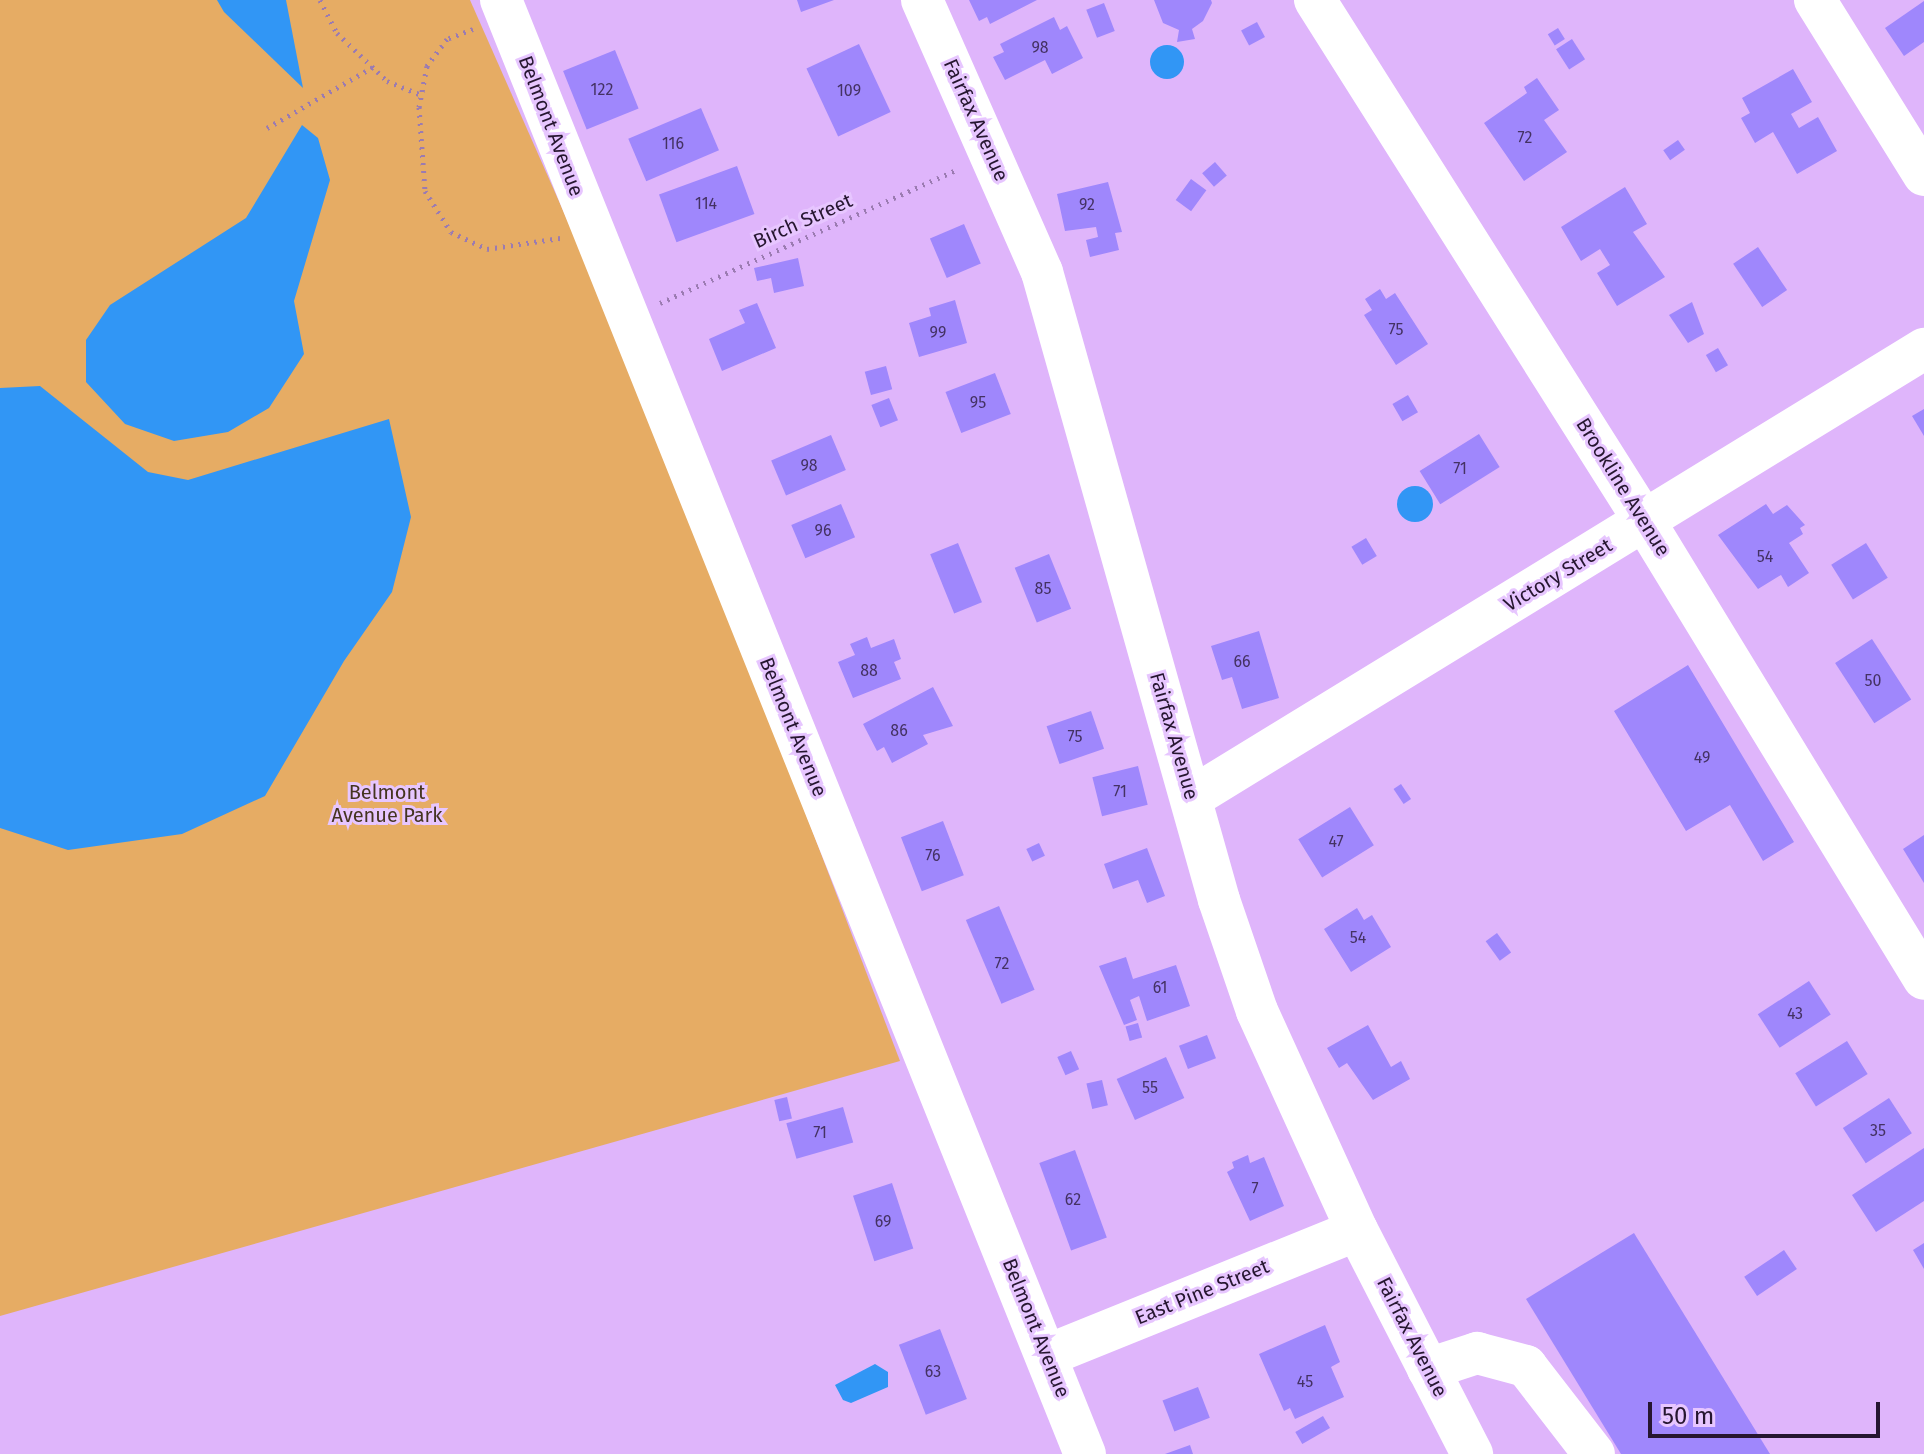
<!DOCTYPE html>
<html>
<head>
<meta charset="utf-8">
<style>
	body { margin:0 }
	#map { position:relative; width:1924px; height:1454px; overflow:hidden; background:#dfb5fb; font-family:"Fira Sans",sans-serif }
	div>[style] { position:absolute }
	.green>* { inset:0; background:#e6ac64 }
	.water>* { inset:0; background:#3196f5 }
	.round { border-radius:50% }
	.building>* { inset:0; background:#9f87fc; transform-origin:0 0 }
	.path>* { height:5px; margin-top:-2.5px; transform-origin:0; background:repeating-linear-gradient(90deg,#9b7bb1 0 2px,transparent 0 8px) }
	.minor>* { height:42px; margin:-21px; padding:0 21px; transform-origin:21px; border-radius:21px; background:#fff }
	span { translate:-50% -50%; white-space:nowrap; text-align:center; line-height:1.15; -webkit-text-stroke:6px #e7c6ff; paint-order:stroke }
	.number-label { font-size:16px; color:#443263 }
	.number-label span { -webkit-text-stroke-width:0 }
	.street-label { font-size:20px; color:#261630 }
	.park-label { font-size:20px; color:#443420 }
	.scale { position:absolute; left:1648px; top:1402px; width:232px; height:36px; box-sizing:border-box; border:4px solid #261630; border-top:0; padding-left:10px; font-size:24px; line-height:28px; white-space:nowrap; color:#261630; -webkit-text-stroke:6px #e7c6ff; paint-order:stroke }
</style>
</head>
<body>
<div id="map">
	<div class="green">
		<i style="clip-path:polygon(0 0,470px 0,657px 423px,900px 1061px,0 1316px)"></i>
	</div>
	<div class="water">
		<i style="clip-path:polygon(217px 0,286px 0,303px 88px,224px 12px)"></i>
		<i class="round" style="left:1150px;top:45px;width:34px;height:34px"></i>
		<i style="clip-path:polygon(302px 125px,318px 138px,330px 180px,294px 301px,304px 354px,269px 408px,228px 432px,174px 441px,125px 424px,86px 382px,86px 340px,110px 305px,246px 218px)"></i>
		<i style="clip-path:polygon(40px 386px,148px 472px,188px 480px,389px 419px,411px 517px,392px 592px,344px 661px,265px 796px,182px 834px,68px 850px,0 828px,0 388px)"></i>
		<i class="round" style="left:1397px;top:486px;width:36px;height:36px"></i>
		<i style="clip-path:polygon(875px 1364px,888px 1372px,888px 1387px,851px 1403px,843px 1400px,835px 1385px)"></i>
	</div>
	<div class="building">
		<i style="clip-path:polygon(797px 0,834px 0,801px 12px)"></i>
		<i style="clip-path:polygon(969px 0,1037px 0,990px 24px,987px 17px,979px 21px)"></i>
		<i style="clip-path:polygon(1154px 0,1211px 0,1212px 3px,1203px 21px,1192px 29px,1195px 39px,1177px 42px,1179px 30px,1163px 23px)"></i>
		<i style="clip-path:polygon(1924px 1px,1924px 42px,1904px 56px,1885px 28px)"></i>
		<i style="left:1104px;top:3px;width:30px;height:19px;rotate:69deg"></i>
		<i style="clip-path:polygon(1054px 17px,1060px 30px,1067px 26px,1083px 58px,1052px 74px,1045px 60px,1005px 80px,993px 57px,1004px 52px,1000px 44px)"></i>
		<i style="left:1257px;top:22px;width:17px;height:18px;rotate:62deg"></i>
		<i style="left:1558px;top:28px;width:13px;height:12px;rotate:58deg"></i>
		<i style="left:1572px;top:39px;width:24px;height:19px;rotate:57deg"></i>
		<i style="left:859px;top:44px;width:75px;height:58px;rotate:65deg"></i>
		<i style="left:615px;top:50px;width:63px;height:56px;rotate:68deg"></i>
		<i style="clip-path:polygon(1793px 69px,1812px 102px,1791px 114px,1799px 128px,1818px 117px,1837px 151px,1797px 174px,1773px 132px,1755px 143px,1741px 118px,1750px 113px,1742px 98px)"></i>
		<i style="clip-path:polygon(1537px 78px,1559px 110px,1544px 120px,1567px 152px,1524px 181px,1484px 123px,1527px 93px,1524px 87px)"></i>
		<i style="left:701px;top:108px;width:46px;height:79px;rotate:67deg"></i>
		<i style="left:1678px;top:140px;width:12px;height:18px;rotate:55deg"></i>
		<i style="left:1215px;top:162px;width:18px;height:17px;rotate:49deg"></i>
		<i style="left:737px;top:166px;width:51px;height:83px;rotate:70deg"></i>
		<i style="left:1191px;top:179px;width:19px;height:26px;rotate:36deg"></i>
		<i style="clip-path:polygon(1108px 182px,1122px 232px,1115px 233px,1119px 250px,1090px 257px,1086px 240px,1098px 237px,1096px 227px,1065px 231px,1057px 194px)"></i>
		<i style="clip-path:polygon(1625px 187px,1647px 224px,1633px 232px,1665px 277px,1617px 306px,1597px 273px,1610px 265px,1600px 249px,1581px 261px,1561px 227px)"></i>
		<i style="left:964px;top:224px;width:43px;height:37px;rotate:67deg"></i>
		<i style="left:1758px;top:247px;width:52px;height:30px;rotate:56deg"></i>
		<i style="clip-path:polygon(798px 258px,804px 286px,774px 293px,771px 278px,757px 281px,754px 268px)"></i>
		<i style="clip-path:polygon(1380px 289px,1386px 299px,1395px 293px,1428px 344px,1396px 365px,1364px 315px,1372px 310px,1365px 299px)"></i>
		<i style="clip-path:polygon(955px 300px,967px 343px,919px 357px,909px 323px,931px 316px,929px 308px)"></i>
		<i style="clip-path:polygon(1692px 302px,1704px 334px,1688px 343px,1669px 315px)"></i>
		<i style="clip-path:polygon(757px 303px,776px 348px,722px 371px,709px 339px,745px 323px,739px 310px)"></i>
		<i style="left:1718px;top:348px;width:20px;height:14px;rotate:60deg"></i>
		<i style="left:886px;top:366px;width:24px;height:22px;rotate:75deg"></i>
		<i style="left:995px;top:373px;width:44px;height:53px;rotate:69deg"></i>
		<i style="left:1408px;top:395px;width:20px;height:18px;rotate:60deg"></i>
		<i style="left:889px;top:398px;width:24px;height:19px;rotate:68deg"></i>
		<i style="clip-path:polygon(1924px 409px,1924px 436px,1912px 416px)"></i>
		<i style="left:1479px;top:434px;width:39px;height:70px;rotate:58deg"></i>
		<i style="left:831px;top:435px;width:38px;height:65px;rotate:67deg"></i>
		<i style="left:841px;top:504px;width:36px;height:54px;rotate:67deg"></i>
		<i style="clip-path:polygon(1766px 504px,1773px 514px,1787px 505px,1805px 525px,1800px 528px,1803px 534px,1789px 543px,1809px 573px,1788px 587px,1781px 575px,1758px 589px,1718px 535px)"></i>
		<i style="left:1366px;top:538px;width:21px;height:17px;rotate:59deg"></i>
		<i style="left:958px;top:543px;width:64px;height:30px;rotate:68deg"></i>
		<i style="left:1866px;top:543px;width:41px;height:41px;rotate:58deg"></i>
		<i style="left:1049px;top:554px;width:59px;height:37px;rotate:68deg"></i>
		<i style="clip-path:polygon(1259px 631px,1279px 698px,1242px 709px,1232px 677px,1222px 680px,1211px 646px)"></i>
		<i style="clip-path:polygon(867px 637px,871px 648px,894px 639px,901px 659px,894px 662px,901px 679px,853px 698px,838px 662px,855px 655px,850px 644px)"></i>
		<i style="left:1872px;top:639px;width:72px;height:44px;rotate:57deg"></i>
		<i style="clip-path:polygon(1688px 665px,1794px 842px,1763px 861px,1730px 805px,1686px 831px,1614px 711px)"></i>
		<i style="clip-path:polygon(933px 687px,953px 726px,923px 735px,928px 744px,892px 763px,884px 747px,877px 751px,863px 724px)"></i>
		<i style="left:1091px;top:711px;width:40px;height:47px;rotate:71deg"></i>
		<i style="left:1138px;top:766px;width:40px;height:47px;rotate:76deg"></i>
		<i style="left:1401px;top:784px;width:18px;height:9px;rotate:56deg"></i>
		<i style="left:1350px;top:807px;width:45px;height:61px;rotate:58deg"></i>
		<i style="left:943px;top:821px;width:58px;height:45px;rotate:69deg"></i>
		<i style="clip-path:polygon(1924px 835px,1924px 883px,1903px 849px)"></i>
		<i style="left:1039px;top:843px;width:14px;height:14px;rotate:65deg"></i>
		<i style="clip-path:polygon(1147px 848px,1165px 896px,1147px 903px,1138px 880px,1113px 889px,1104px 864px)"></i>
		<i style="left:999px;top:906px;width:91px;height:36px;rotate:67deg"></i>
		<i style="clip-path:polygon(1357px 908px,1364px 920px,1372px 915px,1391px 947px,1351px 972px,1324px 929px)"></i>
		<i style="left:1497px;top:933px;width:24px;height:14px;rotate:54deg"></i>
		<i style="clip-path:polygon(1126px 957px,1133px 979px,1176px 965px,1190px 1006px,1147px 1021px,1139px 996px,1130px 1000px,1137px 1020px,1124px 1025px,1099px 966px)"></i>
		<i style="left:1809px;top:981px;width:40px;height:61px;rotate:57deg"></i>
		<i style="left:1138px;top:1023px;width:15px;height:13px;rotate:74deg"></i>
		<i style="clip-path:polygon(1368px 1025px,1391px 1067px,1401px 1061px,1410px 1079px,1373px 1100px,1347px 1063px,1339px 1068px,1327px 1048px)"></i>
		<i style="left:1207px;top:1035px;width:25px;height:30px;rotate:69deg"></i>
		<i style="left:1847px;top:1041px;width:39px;height:61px;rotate:58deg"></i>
		<i style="left:1071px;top:1051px;width:20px;height:15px;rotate:66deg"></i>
		<i style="left:1166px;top:1057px;width:45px;height:54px;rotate:66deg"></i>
		<i style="left:1102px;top:1080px;width:26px;height:16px;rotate:77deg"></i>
		<i style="left:787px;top:1097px;width:22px;height:13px;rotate:77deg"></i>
		<i style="left:1889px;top:1098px;width:42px;height:55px;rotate:57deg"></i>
		<i style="left:843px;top:1107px;width:37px;height:59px;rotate:74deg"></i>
		<i style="clip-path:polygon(1924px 1148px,1924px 1201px,1876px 1232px,1852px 1195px)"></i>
		<i style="left:1075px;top:1150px;width:93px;height:38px;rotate:70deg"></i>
		<i style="clip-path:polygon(1248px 1155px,1250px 1163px,1264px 1157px,1284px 1206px,1250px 1221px,1227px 1172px,1234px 1168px,1232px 1162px)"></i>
		<i style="left:892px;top:1183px;width:69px;height:41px;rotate:72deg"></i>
		<i style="clip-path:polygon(1634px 1233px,1770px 1454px,1621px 1454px,1526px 1299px)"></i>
		<i style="clip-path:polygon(1924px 1243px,1924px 1269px,1913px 1250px)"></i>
		<i style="left:1784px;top:1250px;width:23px;height:48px;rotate:56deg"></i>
		<i style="clip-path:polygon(1325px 1325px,1340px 1362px,1331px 1367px,1344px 1397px,1295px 1419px,1290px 1408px,1284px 1411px,1259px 1354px)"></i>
		<i style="left:940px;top:1329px;width:75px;height:44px;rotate:69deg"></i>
		<i style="left:1198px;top:1387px;width:33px;height:38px;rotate:69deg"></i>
		<i style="left:1323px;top:1416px;width:14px;height:32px;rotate:60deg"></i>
		<i style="clip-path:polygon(1190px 1445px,1193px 1454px,1165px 1454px)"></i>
	</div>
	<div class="path">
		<i style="left:320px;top:0;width:37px;rotate:63deg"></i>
		<i style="left:337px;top:33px;width:69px;rotate:43.8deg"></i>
		<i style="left:387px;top:81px;width:37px;rotate:22deg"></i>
		<i style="left:473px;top:29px;width:28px;rotate:159deg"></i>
		<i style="left:447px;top:39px;width:34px;rotate:127deg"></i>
		<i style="left:427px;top:66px;width:42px;rotate:101deg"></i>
		<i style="left:419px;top:107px;width:84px;rotate:85.9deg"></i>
		<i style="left:425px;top:191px;width:49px;rotate:57.6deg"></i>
		<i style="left:451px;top:232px;width:40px;rotate:25deg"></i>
		<i style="left:487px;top:249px;width:74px;rotate:-8.6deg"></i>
		<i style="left:267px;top:128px;width:122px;rotate:-29.9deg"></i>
		<i style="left:660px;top:303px;width:327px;rotate:-24.2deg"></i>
	</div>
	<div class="minor">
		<i style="left:501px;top:0;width:1567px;rotate:68.12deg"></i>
		<i style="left:922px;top:0;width:297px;rotate:66.2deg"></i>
		<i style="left:1042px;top:272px;width:652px;rotate:74.26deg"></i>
		<i style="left:1219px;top:900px;width:117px;rotate:71.1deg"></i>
		<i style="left:1257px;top:1011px;width:241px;rotate:65.5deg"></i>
		<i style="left:1357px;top:1230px;width:252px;rotate:62.8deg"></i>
		<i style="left:1315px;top:0;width:618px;rotate:57.7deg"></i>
		<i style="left:1645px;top:522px;width:535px;rotate:58.6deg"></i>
		<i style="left:1815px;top:0;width:206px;rotate:58.1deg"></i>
		<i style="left:1191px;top:798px;width:860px;rotate:-31.49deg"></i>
		<i style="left:1048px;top:1355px;width:333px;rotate:-22deg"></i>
		<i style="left:1428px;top:1369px;width:52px;rotate:-18.1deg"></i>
		<i style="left:1477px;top:1353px;width:51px;rotate:14.9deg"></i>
		<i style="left:1526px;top:1366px;width:111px;rotate:52.3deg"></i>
	</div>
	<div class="number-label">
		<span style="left:1040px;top:48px">98</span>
		<span style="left:602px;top:90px">122</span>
		<span style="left:849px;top:91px">109</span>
		<span style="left:1525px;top:138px">72</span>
		<span style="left:673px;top:144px">116</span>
		<span style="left:706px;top:204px">114</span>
		<span style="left:1087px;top:205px">92</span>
		<span style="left:1396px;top:330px">75</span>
		<span style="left:938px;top:333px">99</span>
		<span style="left:978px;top:403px">95</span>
		<span style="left:809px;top:466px">98</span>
		<span style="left:1460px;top:469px">71</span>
		<span style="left:823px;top:531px">96</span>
		<span style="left:1765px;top:557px">54</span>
		<span style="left:1043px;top:589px">85</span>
		<span style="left:1242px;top:662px">66</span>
		<span style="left:869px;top:671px">88</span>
		<span style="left:1873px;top:681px">50</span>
		<span style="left:899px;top:731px">86</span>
		<span style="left:1075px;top:737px">75</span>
		<span style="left:1702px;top:758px">49</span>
		<span style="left:1120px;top:792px">71</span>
		<span style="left:1336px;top:842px">47</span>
		<span style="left:933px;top:856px">76</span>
		<span style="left:1358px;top:938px">54</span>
		<span style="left:1002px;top:964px">72</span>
		<span style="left:1160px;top:988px">61</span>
		<span style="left:1795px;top:1014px">43</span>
		<span style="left:1150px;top:1088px">55</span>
		<span style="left:1878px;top:1131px">35</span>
		<span style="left:820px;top:1133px">71</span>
		<span style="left:1255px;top:1189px">7</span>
		<span style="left:1073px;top:1200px">62</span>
		<span style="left:883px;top:1222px">69</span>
		<span style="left:933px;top:1372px">63</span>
		<span style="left:1305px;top:1382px">45</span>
	</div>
	<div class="street-label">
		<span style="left:976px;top:120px;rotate:66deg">Fairfax Avenue</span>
		<span style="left:551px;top:126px;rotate:69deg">Belmont Avenue</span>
		<span style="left:803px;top:221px;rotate:-24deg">Birch Street</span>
		<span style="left:1623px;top:487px;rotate:58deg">Brookline Avenue</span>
		<span style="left:1558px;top:575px;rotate:-31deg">Victory Street</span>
		<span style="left:793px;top:727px;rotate:68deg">Belmont Avenue</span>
		<span style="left:1174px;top:736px;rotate:74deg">Fairfax Avenue</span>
		<span style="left:1202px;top:1292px;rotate:-22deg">East Pine Street</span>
		<span style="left:1036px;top:1328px;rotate:68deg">Belmont Avenue</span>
		<span style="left:1412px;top:1337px;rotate:63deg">Fairfax Avenue</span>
	</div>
	<div class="park-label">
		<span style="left:387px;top:804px">Belmont<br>Avenue Park</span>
	</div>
	<div class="scale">50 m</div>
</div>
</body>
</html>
